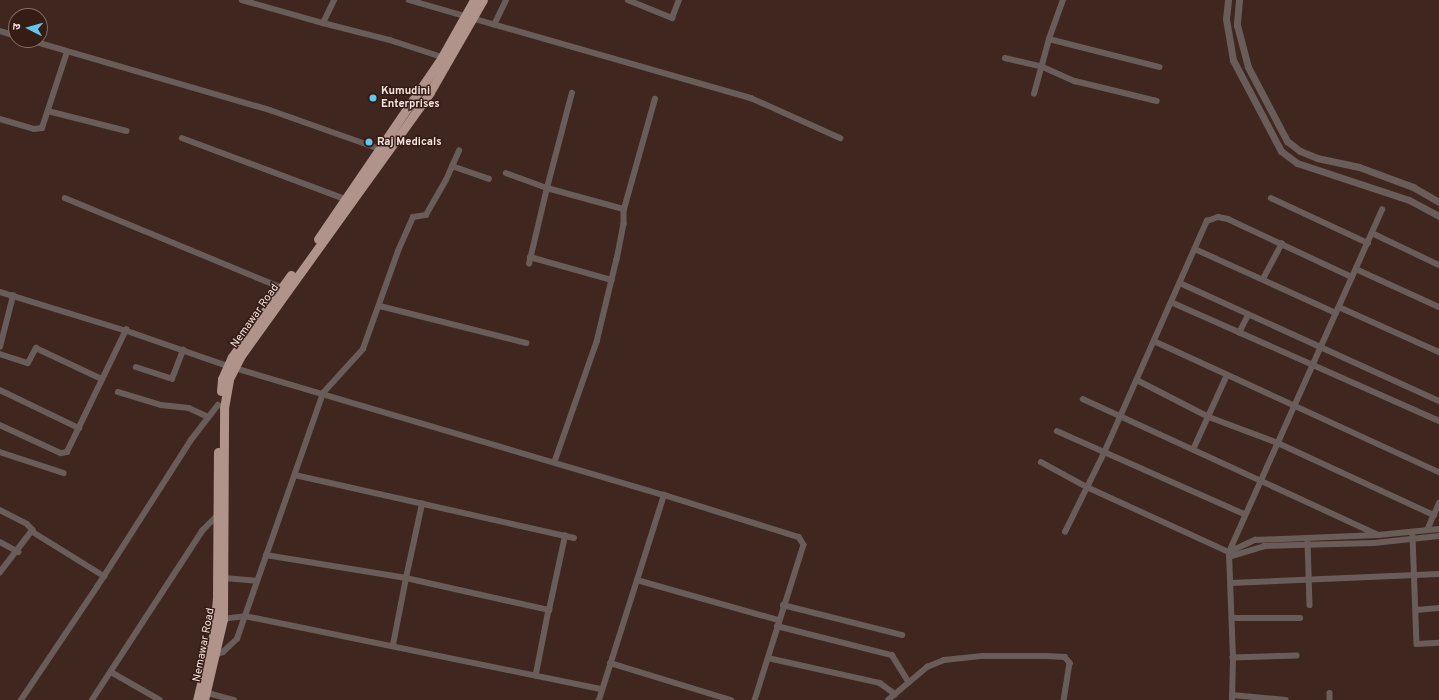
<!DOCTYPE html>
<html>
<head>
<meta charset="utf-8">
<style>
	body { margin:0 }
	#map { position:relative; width:1439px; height:700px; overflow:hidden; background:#3f261f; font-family:Overpass,"Noto Sans Devanagari",sans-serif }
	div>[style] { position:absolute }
	.minor>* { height:5.5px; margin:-2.75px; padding:0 2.75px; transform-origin:2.75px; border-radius:2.75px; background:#6a5c59 }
	.tertiary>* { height:7px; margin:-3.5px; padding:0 3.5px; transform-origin:3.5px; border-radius:3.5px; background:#6a5c59 }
	.trunk>* { height:9px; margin:-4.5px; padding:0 4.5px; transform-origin:4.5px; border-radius:4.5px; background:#b0938a }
	.dots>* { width:11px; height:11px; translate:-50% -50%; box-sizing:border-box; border:2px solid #351c15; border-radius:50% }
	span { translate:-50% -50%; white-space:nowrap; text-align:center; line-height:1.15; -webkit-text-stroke:3px #351c15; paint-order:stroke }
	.poi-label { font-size:11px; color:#f5e3de; font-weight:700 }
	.left { translate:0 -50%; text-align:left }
	.street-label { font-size:11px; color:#f5e3de }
	.north { position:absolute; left:8px; top:8px; width:40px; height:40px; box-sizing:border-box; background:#351c15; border:1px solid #826c65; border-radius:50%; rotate:276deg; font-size:11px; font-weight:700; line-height:16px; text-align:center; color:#f5e3de }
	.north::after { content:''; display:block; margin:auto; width:14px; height:18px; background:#65c5ee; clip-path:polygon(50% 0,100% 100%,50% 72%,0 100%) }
</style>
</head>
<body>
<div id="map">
	<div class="minor">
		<i style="left:242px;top:0;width:84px;rotate:15.9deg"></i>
		<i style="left:323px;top:23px;width:25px;rotate:-64deg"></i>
		<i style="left:409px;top:0;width:356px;rotate:16deg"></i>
		<i style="left:751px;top:98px;width:98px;rotate:24.2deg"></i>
		<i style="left:628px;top:0;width:48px;rotate:22.2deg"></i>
		<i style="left:672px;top:18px;width:19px;rotate:-69deg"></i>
		<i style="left:323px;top:23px;width:69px;rotate:14.2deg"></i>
		<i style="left:390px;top:40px;width:55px;rotate:18.1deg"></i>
		<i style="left:494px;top:25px;width:28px;rotate:-64deg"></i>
		<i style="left:0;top:31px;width:17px;rotate:17deg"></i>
		<i style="left:1049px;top:39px;width:114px;rotate:14.2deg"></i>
		<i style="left:29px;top:40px;width:251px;rotate:16.2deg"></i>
		<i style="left:270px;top:110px;width:117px;rotate:19.5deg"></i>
		<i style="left:1005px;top:58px;width:39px;rotate:13deg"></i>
		<i style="left:1043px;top:67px;width:35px;rotate:24deg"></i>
		<i style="left:1075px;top:81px;width:84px;rotate:13.7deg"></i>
		<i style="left:1034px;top:94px;width:57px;rotate:-74.7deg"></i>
		<i style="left:1049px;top:39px;width:41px;rotate:-70.3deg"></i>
		<i style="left:48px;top:111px;width:81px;rotate:14.2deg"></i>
		<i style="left:0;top:119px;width:35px;rotate:16deg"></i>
		<i style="left:34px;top:129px;width:8px;rotate:-7deg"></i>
		<i style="left:42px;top:128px;width:80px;rotate:-71.8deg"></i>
		<i style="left:182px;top:138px;width:174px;rotate:20.5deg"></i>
		<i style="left:452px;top:166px;width:39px;rotate:19deg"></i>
		<i style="left:506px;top:173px;width:44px;rotate:20.1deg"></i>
		<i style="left:547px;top:188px;width:98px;rotate:-75.3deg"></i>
		<i style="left:65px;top:198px;width:235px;rotate:22.5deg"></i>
		<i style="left:1271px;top:198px;width:107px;rotate:24.9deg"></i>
		<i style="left:624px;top:209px;width:114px;rotate:-74.3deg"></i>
		<i style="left:1372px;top:233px;width:74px;rotate:25.5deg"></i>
		<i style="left:1195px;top:249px;width:155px;rotate:24.4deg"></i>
		<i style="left:530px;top:257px;width:85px;rotate:15.7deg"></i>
		<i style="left:529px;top:264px;width:78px;rotate:-76.7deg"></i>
		<i style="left:547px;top:188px;width:80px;rotate:15.3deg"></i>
		<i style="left:624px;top:209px;width:15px;rotate:90deg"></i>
		<i style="left:624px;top:224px;width:36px;rotate:101deg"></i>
		<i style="left:617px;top:259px;width:85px;rotate:103.5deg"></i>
		<i style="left:597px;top:342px;width:127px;rotate:109.3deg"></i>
		<i style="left:1356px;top:269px;width:91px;rotate:24.6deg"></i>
		<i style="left:1263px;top:279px;width:40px;rotate:-62deg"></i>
		<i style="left:1180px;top:283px;width:285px;rotate:24.5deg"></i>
		<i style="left:0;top:292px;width:139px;rotate:17.1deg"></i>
		<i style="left:133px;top:333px;width:101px;rotate:19.2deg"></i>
		<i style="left:228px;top:366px;width:455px;rotate:16.5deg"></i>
		<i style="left:664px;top:495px;width:141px;rotate:17.3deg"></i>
		<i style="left:799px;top:537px;width:9px;rotate:58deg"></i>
		<i style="left:804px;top:545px;width:163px;rotate:107.5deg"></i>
		<i style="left:1171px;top:302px;width:293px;rotate:23.9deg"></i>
		<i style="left:380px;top:306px;width:151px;rotate:14.2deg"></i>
		<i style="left:1339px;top:307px;width:110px;rotate:24.2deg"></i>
		<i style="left:1239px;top:333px;width:20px;rotate:-63deg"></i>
		<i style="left:1154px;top:341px;width:314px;rotate:24.7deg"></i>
		<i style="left:0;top:347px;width:53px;rotate:-75.7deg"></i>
		<i style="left:0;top:354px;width:29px;rotate:18deg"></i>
		<i style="left:28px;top:363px;width:17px;rotate:-62deg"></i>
		<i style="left:36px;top:348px;width:73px;rotate:25.2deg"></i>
		<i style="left:136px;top:367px;width:38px;rotate:18deg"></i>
		<i style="left:172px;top:379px;width:31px;rotate:-69deg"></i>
		<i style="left:1137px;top:380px;width:81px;rotate:27.2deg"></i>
		<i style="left:1209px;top:417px;width:74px;rotate:20.6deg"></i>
		<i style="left:1278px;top:443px;width:172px;rotate:24.8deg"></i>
		<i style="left:1434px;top:515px;width:16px;rotate:112deg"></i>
		<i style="left:0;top:390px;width:88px;rotate:25.7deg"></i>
		<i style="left:118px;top:392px;width:45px;rotate:16.8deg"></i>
		<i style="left:161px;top:405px;width:28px;rotate:6deg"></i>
		<i style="left:189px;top:408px;width:21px;rotate:25deg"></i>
		<i style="left:1083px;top:399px;width:323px;rotate:24.7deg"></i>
		<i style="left:0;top:425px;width:67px;rotate:24.7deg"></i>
		<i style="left:61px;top:453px;width:6px;rotate:-9deg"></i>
		<i style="left:67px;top:452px;width:136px;rotate:-64.2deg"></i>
		<i style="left:1057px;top:431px;width:205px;rotate:23.9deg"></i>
		<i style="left:1193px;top:450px;width:82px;rotate:-65.6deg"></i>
		<i style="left:0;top:452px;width:67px;rotate:18.2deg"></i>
		<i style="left:1041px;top:462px;width:52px;rotate:28.5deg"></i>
		<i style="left:1087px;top:487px;width:156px;rotate:24.6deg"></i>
		<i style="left:1229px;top:552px;width:29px;rotate:-25deg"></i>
		<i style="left:1255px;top:540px;width:123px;rotate:-2.3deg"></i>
		<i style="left:1378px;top:535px;width:61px;rotate:-5.6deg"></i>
		<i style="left:295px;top:475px;width:286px;rotate:12.7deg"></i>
		<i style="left:0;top:510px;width:30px;rotate:27deg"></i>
		<i style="left:27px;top:524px;width:8px;rotate:45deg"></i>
		<i style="left:33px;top:530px;width:54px;rotate:127.5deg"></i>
		<i style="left:1434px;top:515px;width:13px;rotate:-67deg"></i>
		<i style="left:33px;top:532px;width:84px;rotate:31.8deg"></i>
		<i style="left:1065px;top:532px;width:88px;rotate:-63.7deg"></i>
		<i style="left:1104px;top:453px;width:254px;rotate:-66.1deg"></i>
		<i style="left:1207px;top:221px;width:12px;rotate:-20deg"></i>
		<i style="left:1218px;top:217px;width:10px;rotate:11deg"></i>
		<i style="left:1228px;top:219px;width:137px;rotate:25.1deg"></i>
		<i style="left:1413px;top:536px;width:108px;rotate:87.9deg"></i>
		<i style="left:1417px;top:644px;width:22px;rotate:-3deg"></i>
		<i style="left:1308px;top:541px;width:64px;rotate:88.2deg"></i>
		<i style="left:0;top:542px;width:21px;rotate:28deg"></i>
		<i style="left:266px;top:555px;width:142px;rotate:9.3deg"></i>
		<i style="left:406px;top:578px;width:76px;rotate:-77.8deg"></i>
		<i style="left:1229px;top:557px;width:37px;rotate:-17deg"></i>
		<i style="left:1264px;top:546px;width:110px;rotate:-1.6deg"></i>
		<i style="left:1374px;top:543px;width:65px;rotate:-6.1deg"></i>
		<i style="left:224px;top:578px;width:32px;rotate:5deg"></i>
		<i style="left:637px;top:580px;width:147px;rotate:15.8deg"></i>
		<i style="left:1231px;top:583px;width:208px;rotate:-2.5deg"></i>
		<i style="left:783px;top:605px;width:123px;rotate:14.1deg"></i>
		<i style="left:549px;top:610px;width:76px;rotate:-77.8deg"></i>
		<i style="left:1416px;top:610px;width:23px;rotate:-5deg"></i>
		<i style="left:1232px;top:618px;width:68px"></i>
		<i style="left:222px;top:619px;width:23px;rotate:-7deg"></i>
		<i style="left:245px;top:616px;width:236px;rotate:-70.7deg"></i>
		<i style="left:323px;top:393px;width:59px;rotate:-47.7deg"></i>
		<i style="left:363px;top:349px;width:104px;rotate:-70.3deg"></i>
		<i style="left:398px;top:251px;width:37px;rotate:-66deg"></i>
		<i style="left:413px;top:217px;width:13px;rotate:-9deg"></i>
		<i style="left:426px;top:215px;width:40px;rotate:-60.3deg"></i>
		<i style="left:446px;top:180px;width:32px;rotate:-66deg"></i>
		<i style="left:777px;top:626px;width:119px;rotate:14.2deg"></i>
		<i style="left:892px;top:655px;width:32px;rotate:58deg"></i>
		<i style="left:393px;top:645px;width:68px;rotate:-79deg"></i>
		<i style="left:406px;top:578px;width:147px;rotate:12.6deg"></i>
		<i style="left:549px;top:610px;width:67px;rotate:101.1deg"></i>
		<i style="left:214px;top:655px;width:9px;rotate:-18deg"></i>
		<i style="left:223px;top:652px;width:19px;rotate:-43deg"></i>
		<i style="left:237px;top:639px;width:24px;rotate:-71deg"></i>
		<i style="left:245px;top:616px;width:364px;rotate:11.6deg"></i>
		<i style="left:1297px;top:656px;width:64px;rotate:178.2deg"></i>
		<i style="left:1233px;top:658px;width:106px;rotate:-92.2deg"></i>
		<i style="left:1229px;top:552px;width:375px;rotate:-65.9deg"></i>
		<i style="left:768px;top:658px;width:115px;rotate:12.6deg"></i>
		<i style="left:880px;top:683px;width:19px;rotate:36deg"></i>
		<i style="left:610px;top:663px;width:127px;rotate:17deg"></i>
		<i style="left:111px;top:672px;width:56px;rotate:29.7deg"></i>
		<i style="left:204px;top:692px;width:31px;rotate:15deg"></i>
		<i style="left:1330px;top:693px;width:7px;rotate:90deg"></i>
		<i style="left:1232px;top:695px;width:54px;rotate:5.3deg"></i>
		<i style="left:21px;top:700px;width:136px;rotate:-56.1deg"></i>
		<i style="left:97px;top:587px;width:174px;rotate:-57.4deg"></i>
		<i style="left:191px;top:440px;width:44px;rotate:-52.4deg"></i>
		<i style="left:92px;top:700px;width:202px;rotate:-56.9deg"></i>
		<i style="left:202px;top:531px;width:21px;rotate:-45deg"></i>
		<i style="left:599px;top:700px;width:215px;rotate:-72.4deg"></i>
		<i style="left:888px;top:700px;width:51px;rotate:-40.2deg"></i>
		<i style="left:927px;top:667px;width:18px;rotate:-22deg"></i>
		<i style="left:944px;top:660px;width:39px;rotate:-6deg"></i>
		<i style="left:983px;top:656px;width:63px"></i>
		<i style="left:1046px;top:656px;width:19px;rotate:3deg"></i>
		<i style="left:1065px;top:657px;width:8px;rotate:50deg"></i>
		<i style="left:1070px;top:663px;width:37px;rotate:99deg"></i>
		<i style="left:1232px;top:700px;width:42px;rotate:-88.6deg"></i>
	</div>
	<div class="tertiary">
		<i style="left:1228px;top:0;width:19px;rotate:96deg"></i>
		<i style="left:1226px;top:19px;width:42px;rotate:80.3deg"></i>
		<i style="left:1233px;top:60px;width:103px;rotate:62.2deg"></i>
		<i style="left:1281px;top:151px;width:20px;rotate:37deg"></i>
		<i style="left:1297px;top:163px;width:118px;rotate:18.3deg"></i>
		<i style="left:1409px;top:200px;width:34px;rotate:28deg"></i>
		<i style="left:1239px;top:0;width:25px;rotate:95deg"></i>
		<i style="left:1237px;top:25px;width:43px;rotate:75.3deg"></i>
		<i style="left:1248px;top:67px;width:84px;rotate:62.2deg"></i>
		<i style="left:1287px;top:141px;width:16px;rotate:38deg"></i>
		<i style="left:1300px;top:151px;width:18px;rotate:22deg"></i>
		<i style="left:1317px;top:158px;width:43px;rotate:12.1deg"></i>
		<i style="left:1359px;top:167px;width:58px;rotate:20.3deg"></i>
		<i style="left:1413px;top:187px;width:30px;rotate:30deg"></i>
	</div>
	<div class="trunk">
		<i style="left:318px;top:239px;width:220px;rotate:-55.7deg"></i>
		<i style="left:442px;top:57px;width:65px;rotate:-60.7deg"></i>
		<i style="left:221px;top:391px;width:12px;rotate:-85deg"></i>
		<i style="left:222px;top:379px;width:24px;rotate:-66deg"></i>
		<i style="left:232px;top:357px;width:101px;rotate:-54.3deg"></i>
		<i style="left:197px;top:700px;width:70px;rotate:-76deg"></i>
		<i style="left:214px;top:632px;width:38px;rotate:-85deg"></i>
		<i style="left:217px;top:594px;width:142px;rotate:-89.6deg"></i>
		<i style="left:204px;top:700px;width:83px;rotate:-76.8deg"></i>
		<i style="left:223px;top:619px;width:211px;rotate:-89.7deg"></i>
		<i style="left:224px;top:408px;width:29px;rotate:-80deg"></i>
		<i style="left:229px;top:379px;width:28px;rotate:-63deg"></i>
		<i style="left:242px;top:354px;width:322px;rotate:-54.3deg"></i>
		<i style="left:430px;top:92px;width:106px;rotate:-60.1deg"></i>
	</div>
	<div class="dots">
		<i style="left:373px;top:98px;background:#65c5ee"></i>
		<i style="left:369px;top:142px;background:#65c5ee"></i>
	</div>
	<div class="poi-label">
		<span class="left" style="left:381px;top:98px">Kumudini<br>Enterprises</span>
		<span class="left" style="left:377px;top:142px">Raj Medicals</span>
	</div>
	<div class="street-label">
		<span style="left:255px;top:316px;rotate:-55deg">Nemawar Road</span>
		<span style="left:204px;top:645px;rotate:-79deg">Nemawar Road</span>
	</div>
	<div class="north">उ</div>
</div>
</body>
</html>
